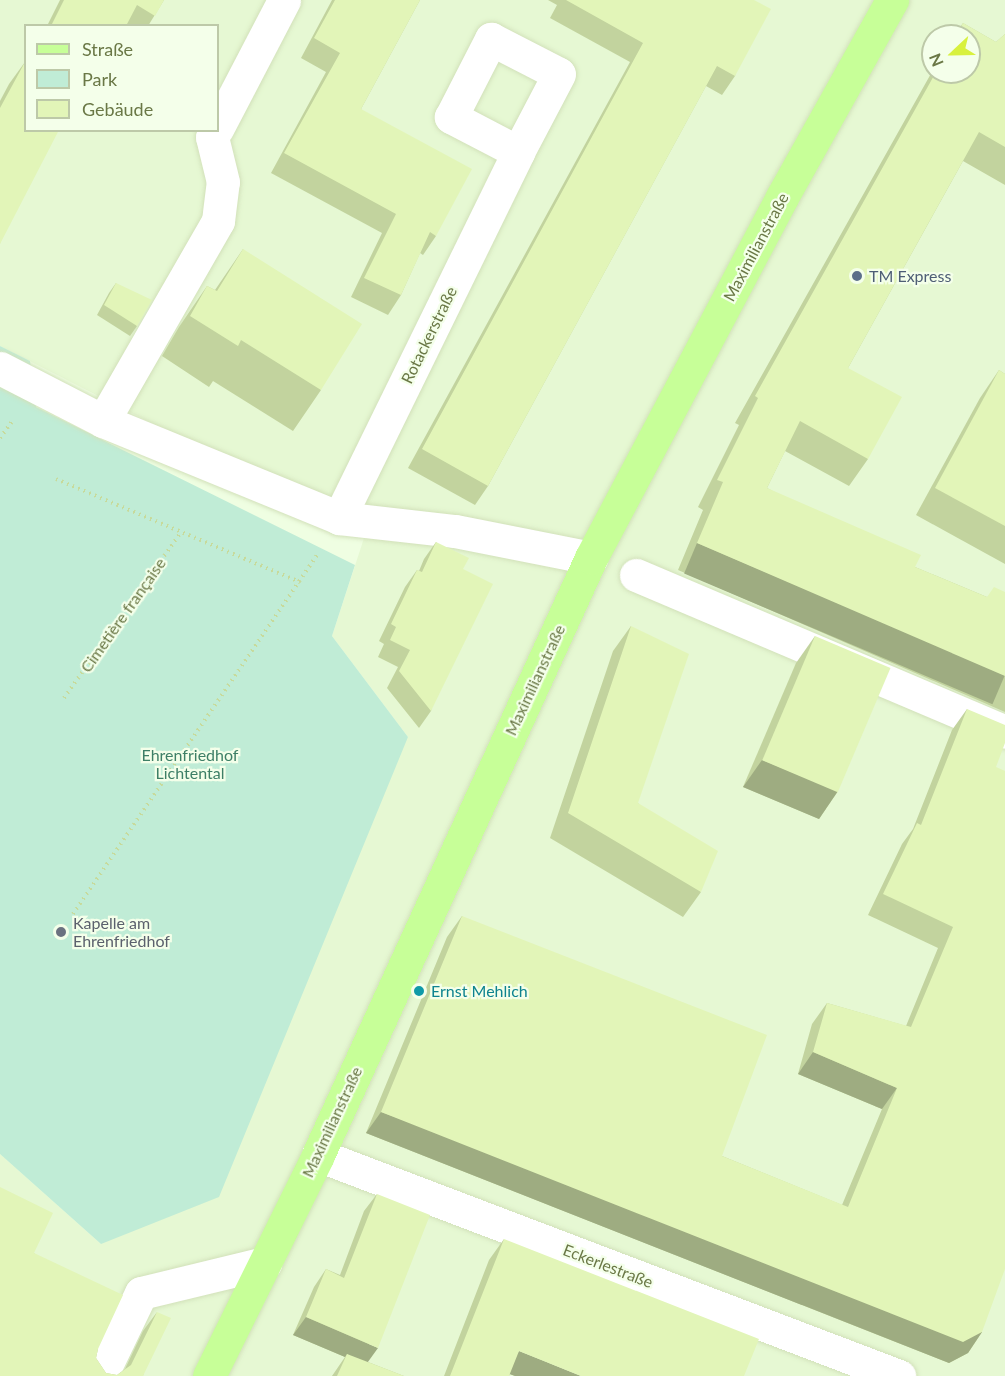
<!DOCTYPE html>
<html>
<head>
<meta charset="utf-8">
<style>
	body { margin:0 }
	#map { position:relative; width:1005px; height:1376px; overflow:hidden; background:#effee2; font-family:Lato,sans-serif }
	div>[style] { position:absolute }
	.residential>* { inset:0; background:#e6f8d3 }
	.green>* { inset:0; background:#c0ecd6 }
	.path>* { height:4px; margin-top:-2px; transform-origin:0; background:repeating-linear-gradient(90deg,#c7da9b 0 1.5px,transparent 0 6px) }
	.roads { filter:drop-shadow(0 0 2px #d2e1ba) drop-shadow(0 0 2px #d2e1ba) }
	.minor>* { height:33px; margin:-16.5px; padding:0 16.5px; transform-origin:16.5px; border-radius:16.5px; background:#fff }
	.major>* { height:33px; margin:-16.5px; padding:0 16.5px; transform-origin:16.5px; border-radius:16.5px; background:#c7ff98 }
	.wall>* { inset:0; background:#c2d39e }
	.shaded-wall>* { inset:0; background:#9eac81; transform-origin:0 0 }
	.building>* { inset:0; background:#e2f5b8; transform-origin:0 0 }
	.dots>* { width:16px; height:16px; translate:-50% -50%; box-sizing:border-box; border:3px solid #f4ffea; border-radius:50% }
	span { translate:-50% -50%; white-space:nowrap; text-align:center; line-height:1.15; -webkit-text-stroke:4.5px #f4ffea; paint-order:stroke }
	.street-label { font-size:16px; color:#6a7846 }
	.service-label { font-size:16px; color:#4e5e75 }
	.left { translate:0 -50%; text-align:left }
	.park-label { font-size:16px; color:#3d7f66 }
	.worship-label { font-size:16px; color:#5b616d }
	.culture-label { font-size:16px; color:#0d838f }
	.legend { position:absolute; left:24px; top:24px; width:195px; height:108px; box-sizing:border-box; background:#f4ffea; border:2px solid #bdc9a8; margin:0; padding:8px 10px; list-style:none; font-size:18px; color:#6a7846 }
	.legend li { display:flex; align-items:center; gap:12px; height:30px }
	.legend b { width:30px; border:2px solid #bdc9a8 }
	.north { position:absolute; left:921px; top:24px; width:60px; height:60px; box-sizing:border-box; background:#f4ffea; border:2px solid #bdc9a8; border-radius:50%; rotate:248deg; font-size:16px; font-weight:700; line-height:24px; text-align:center; color:#6a7846 }
	.north::after { content:''; display:block; margin:auto; width:21px; height:27px; background:#d8f13e; clip-path:polygon(50% 0,100% 100%,50% 72%,0 100%) }
</style>
</head>
<body>
<div id="map">
	<div class="residential">
		<i style="clip-path:polygon(evenodd,0 0,1005px 0,1005px 1376px,0 1376px,0 1154px,101px 1244px,408px 737px,332px 636px,366px 532px,0 346px,0 0,26px 26px,218px 26px,218px 130px,26px 130px,26px 26px,0 0,933px 36px,969px 36px,969px 72px,933px 72px,933px 36px)"></i>
	</div>
	<div class="green">
		<i style="clip-path:polygon(0 346px,30px 361px,36px 407px,355px 565px,332px 636px,408px 737px,219px 1197px,101px 1244px,0 1154px)"></i>
	</div>
	<div class="path">
		<i style="left:0;top:438px;width:22px;rotate:-54deg"></i>
		<i style="left:56px;top:479px;width:265px;rotate:22.9deg"></i>
		<i style="left:64px;top:698px;width:203px;rotate:-54.8deg"></i>
		<i style="left:73px;top:914px;width:434px;rotate:-55.8deg"></i>
	</div>
	<div class="roads">
		<div class="minor">
			<i style="left:491px;top:39px;width:76px;rotate:27.2deg"></i>
			<i style="left:559px;top:74px;width:88px;rotate:117.7deg"></i>
			<i style="left:518px;top:152px;width:76px;rotate:-152.4deg"></i>
			<i style="left:451px;top:117px;width:88px;rotate:-62.9deg"></i>
			<i style="left:218px;top:127px;width:143px;rotate:-62.5deg"></i>
			<i style="left:0;top:368px;width:116px;rotate:27.2deg"></i>
			<i style="left:103px;top:421px;width:255px;rotate:22.3deg"></i>
			<i style="left:339px;top:518px;width:117px;rotate:6.4deg"></i>
			<i style="left:455px;top:531px;width:139px;rotate:11.2deg"></i>
			<i style="left:103px;top:421px;width:231px;rotate:-60.1deg"></i>
			<i style="left:218px;top:221px;width:39px;rotate:-83deg"></i>
			<i style="left:223px;top:182px;width:46px;rotate:-103.7deg"></i>
			<i style="left:212px;top:137px;width:8px;rotate:-60deg"></i>
			<i style="left:339px;top:518px;width:407px;rotate:-63.9deg"></i>
			<i style="left:636px;top:575px;width:401px;rotate:23deg"></i>
			<i style="left:318px;top:1155px;width:622px;rotate:20.83deg"></i>
			<i style="left:101px;top:1376px;width:92px;rotate:-64.3deg"></i>
			<i style="left:141px;top:1293px;width:128px;rotate:-13.6deg"></i>
		</div>
		<div class="major">
			<i style="left:209px;top:1376px;width:246px;rotate:-63.7deg"></i>
			<i style="left:318px;top:1155px;width:656px;rotate:-65.43deg"></i>
			<i style="left:591px;top:558px;width:408px;rotate:-62.1deg"></i>
			<i style="left:782px;top:197px;width:226px;rotate:-60.8deg"></i>
		</div>
	</div>
	<div class="wall">
		<i style="clip-path:polygon(60px 0,164px 0,148px 26px,47px 26px)"></i>
		<i style="clip-path:polygon(332px 0,420px 0,361px 109px,436px 236px,423px 255px,420px 253px,401px 295px,388px 315px,351px 297px,382px 233px,271px 173px,326px 72px,301px 58px)"></i>
		<i style="clip-path:polygon(548px 0,754px 0,735px 76px,722px 95px,706px 86px,488px 486px,475px 505px,408px 468px,630px 62px,550px 18px,557px 5px)"></i>
		<i style="clip-path:polygon(963px 23px,996px 42px,1005px 34px,1005px 185px,963px 161px,848px 368px,868px 459px,849px 486px,785px 451px,767px 488px,915px 567px,987px 597px,1005px 592px,1005px 712px,678px 570px,703px 510px,698px 507px,739px 425px,735px 423px,933px 70px,933px 72px,969px 72px,969px 36px,954px 36px)"></i>
		<i style="clip-path:polygon(25px 62px,0 244px,0 101px,9px 84px)"></i>
		<i style="clip-path:polygon(243px 249px,321px 390px,293px 431px,213px 381px,209px 387px,162px 356px,179px 327px,207px 286px,215px 290px)"></i>
		<i style="clip-path:polygon(116px 283px,137px 326px,130px 336px,97px 315px,109px 293px)"></i>
		<i style="clip-path:polygon(999px 370px,1005px 374px,1005px 564px,916px 515px,980px 398px)"></i>
		<i style="clip-path:polygon(436px 542px,463px 569px,431px 711px,419px 728px,387px 688px,398px 667px,378px 657px,384px 644px,379px 641px,405px 587px,417px 570px,419px 571px,424px 559px)"></i>
		<i style="clip-path:polygon(631px 626px,638px 803px,701px 892px,683px 917px,550px 838px,613px 651px)"></i>
		<i style="clip-path:polygon(815px 636px,838px 791px,819px 819px,743px 787px,796px 663px)"></i>
		<i style="clip-path:polygon(967px 709px,996px 767px,982px 1332px,968px 1353px,949px 1363px,366px 1133px,447px 937px,462px 916px,722px 1156px,842px 1205px,882px 1109px,798px 1074px,812px 1024px,827px 1003px,906px 1026px,938px 948px,868px 915px,902px 844px,913px 829px,952px 730px)"></i>
		<i style="clip-path:polygon(377px 1194px,368px 1362px,404px 1376px,332px 1376px,345px 1357px,293px 1335px,314px 1287px,326px 1269px,340px 1275px,364px 1211px)"></i>
		<i style="clip-path:polygon(504px 1239px,515px 1376px,510px 1374px,509px 1376px,444px 1376px,489px 1260px)"></i>
		<i style="clip-path:polygon(34px 1253px,98px 1349px,96px 1358px,106px 1373px,117px 1375px,125px 1369px,143px 1331px,157px 1312px,143px 1376px,0 1376px)"></i>
	</div>
	<div class="shaded-wall">
		<i style="left:697px;top:543px;width:335px;height:33px;rotate:23deg"></i>
		<i style="clip-path:polygon(762px 760px,838px 791px,819px 819px,743px 787px)"></i>
		<i style="clip-path:polygon(813px 1052px,897px 1088px,882px 1109px,798px 1074px)"></i>
		<i style="clip-path:polygon(381px 1112px,982px 1332px,968px 1353px,949px 1363px,366px 1133px)"></i>
		<i style="clip-path:polygon(306px 1317px,378px 1348px,365px 1366px,347px 1354px,345px 1357px,293px 1335px)"></i>
		<i style="clip-path:polygon(519px 1351px,581px 1376px,515px 1376px,504px 1372px)"></i>
	</div>
	<div class="building">
		<i style="clip-path:polygon(64px 0,164px 0,155px 16px,137px 5px,126px 26px,51px 26px)"></i>
		<i style="clip-path:polygon(335px 0,420px 0,361px 109px,472px 169px,436px 236px,430px 232px,401px 295px,364px 278px,396px 214px,284px 153px,340px 53px,314px 38px)"></i>
		<i style="clip-path:polygon(566px 0,754px 0,771px 9px,735px 76px,717px 66px,488px 486px,422px 449px,643px 43px)"></i>
		<i style="clip-path:polygon(963px 23px,996px 42px,1005px 34px,1005px 147px,979px 132px,848px 368px,902px 397px,868px 459px,800px 421px,767px 488px,921px 555px,915px 567px,987px 597px,994px 587px,1005px 592px,1005px 676px,697px 543px,723px 482px,717px 480px,758px 398px,755px 396px,936px 72px,969px 72px,969px 36px,956px 36px)"></i>
		<i style="clip-path:polygon(25px 62px,26px 130px,59px 130px,0 244px,0 108px)"></i>
		<i style="clip-path:polygon(243px 249px,362px 324px,321px 390px,241px 340px,238px 346px,190px 316px,207px 286px,217px 291px)"></i>
		<i style="clip-path:polygon(116px 283px,152px 300px,137px 326px,104px 305px)"></i>
		<i style="clip-path:polygon(999px 370px,1005px 374px,1005px 526px,935px 488px)"></i>
		<i style="clip-path:polygon(436px 542px,469px 558px,463px 569px,493px 584px,431px 711px,399px 671px,410px 650px,390px 640px,396px 627px,391px 624px,417px 570px,422px 572px)"></i>
		<i style="clip-path:polygon(631px 626px,689px 654px,638px 803px,718px 851px,701px 892px,568px 813px)"></i>
		<i style="left:815px;top:636px;width:82px;height:135px;rotate:23deg"></i>
		<i style="clip-path:polygon(967px 709px,1005px 725px,1005px 743px,996px 767px,1005px 771px,1005px 1269px,982px 1332px,963px 1342px,381px 1112px,462px 916px,767px 1035px,722px 1156px,848px 1207px,897px 1088px,813px 1052px,827px 1003px,911px 1027px,953px 927px,883px 894px,917px 823px,921px 825px)"></i>
		<i style="clip-path:polygon(0 1187px,53px 1213px,34px 1253px,123px 1295px,98px 1349px,96px 1358px,106px 1373px,117px 1375px,131px 1365px,157px 1312px,171px 1318px,143px 1376px,0 1376px)"></i>
		<i style="clip-path:polygon(377px 1194px,430px 1215px,378px 1348px,306px 1317px,326px 1269px,344px 1278px)"></i>
		<i style="clip-path:polygon(504px 1239px,759px 1339px,744px 1376px,581px 1376px,519px 1351px,509px 1376px,450px 1376px)"></i>
		<i style="clip-path:polygon(347px 1354px,404px 1376px,337px 1376px)"></i>
	</div>
	<div class="dots">
		<i style="left:857px;top:276px;background:#5c6f8a"></i>
		<i style="left:61px;top:932px;background:#6b7280"></i>
		<i style="left:419px;top:991px;background:#0f9aa8"></i>
	</div>
	<div class="street-label">
		<span style="left:756px;top:247px;rotate:-62deg">Maximilianstraße</span>
		<span style="left:429px;top:335px;rotate:-64deg">Rotackerstraße</span>
		<span style="left:123px;top:615px;rotate:-55deg">Cimetière française</span>
		<span style="left:535px;top:680px;rotate:-65deg">Maximilianstraße</span>
		<span style="left:332px;top:1122px;rotate:-65deg">Maximilianstraße</span>
		<span style="left:608px;top:1266px;rotate:21deg">Eckerlestraße</span>
	</div>
	<div class="service-label">
		<span class="left" style="left:869px;top:276px">TM Express</span>
	</div>
	<div class="park-label">
		<span style="left:190px;top:764px">Ehrenfriedhof<br>Lichtental</span>
	</div>
	<div class="worship-label">
		<span class="left" style="left:73px;top:932px">Kapelle am<br>Ehrenfriedhof</span>
	</div>
	<div class="culture-label">
		<span class="left" style="left:431px;top:991px">Ernst Mehlich</span>
	</div>
	<ul class="legend">
	<li><b style="height:8px;background:#c7ff98"></b>Straße</li>
	<li><b style="height:16px;background:#c0ecd6"></b>Park</li>
	<li><b style="height:16px;background:#e2f5b8"></b>Gebäude</li>
	</ul>
	<div class="north">N</div>
</div>
</body>
</html>
